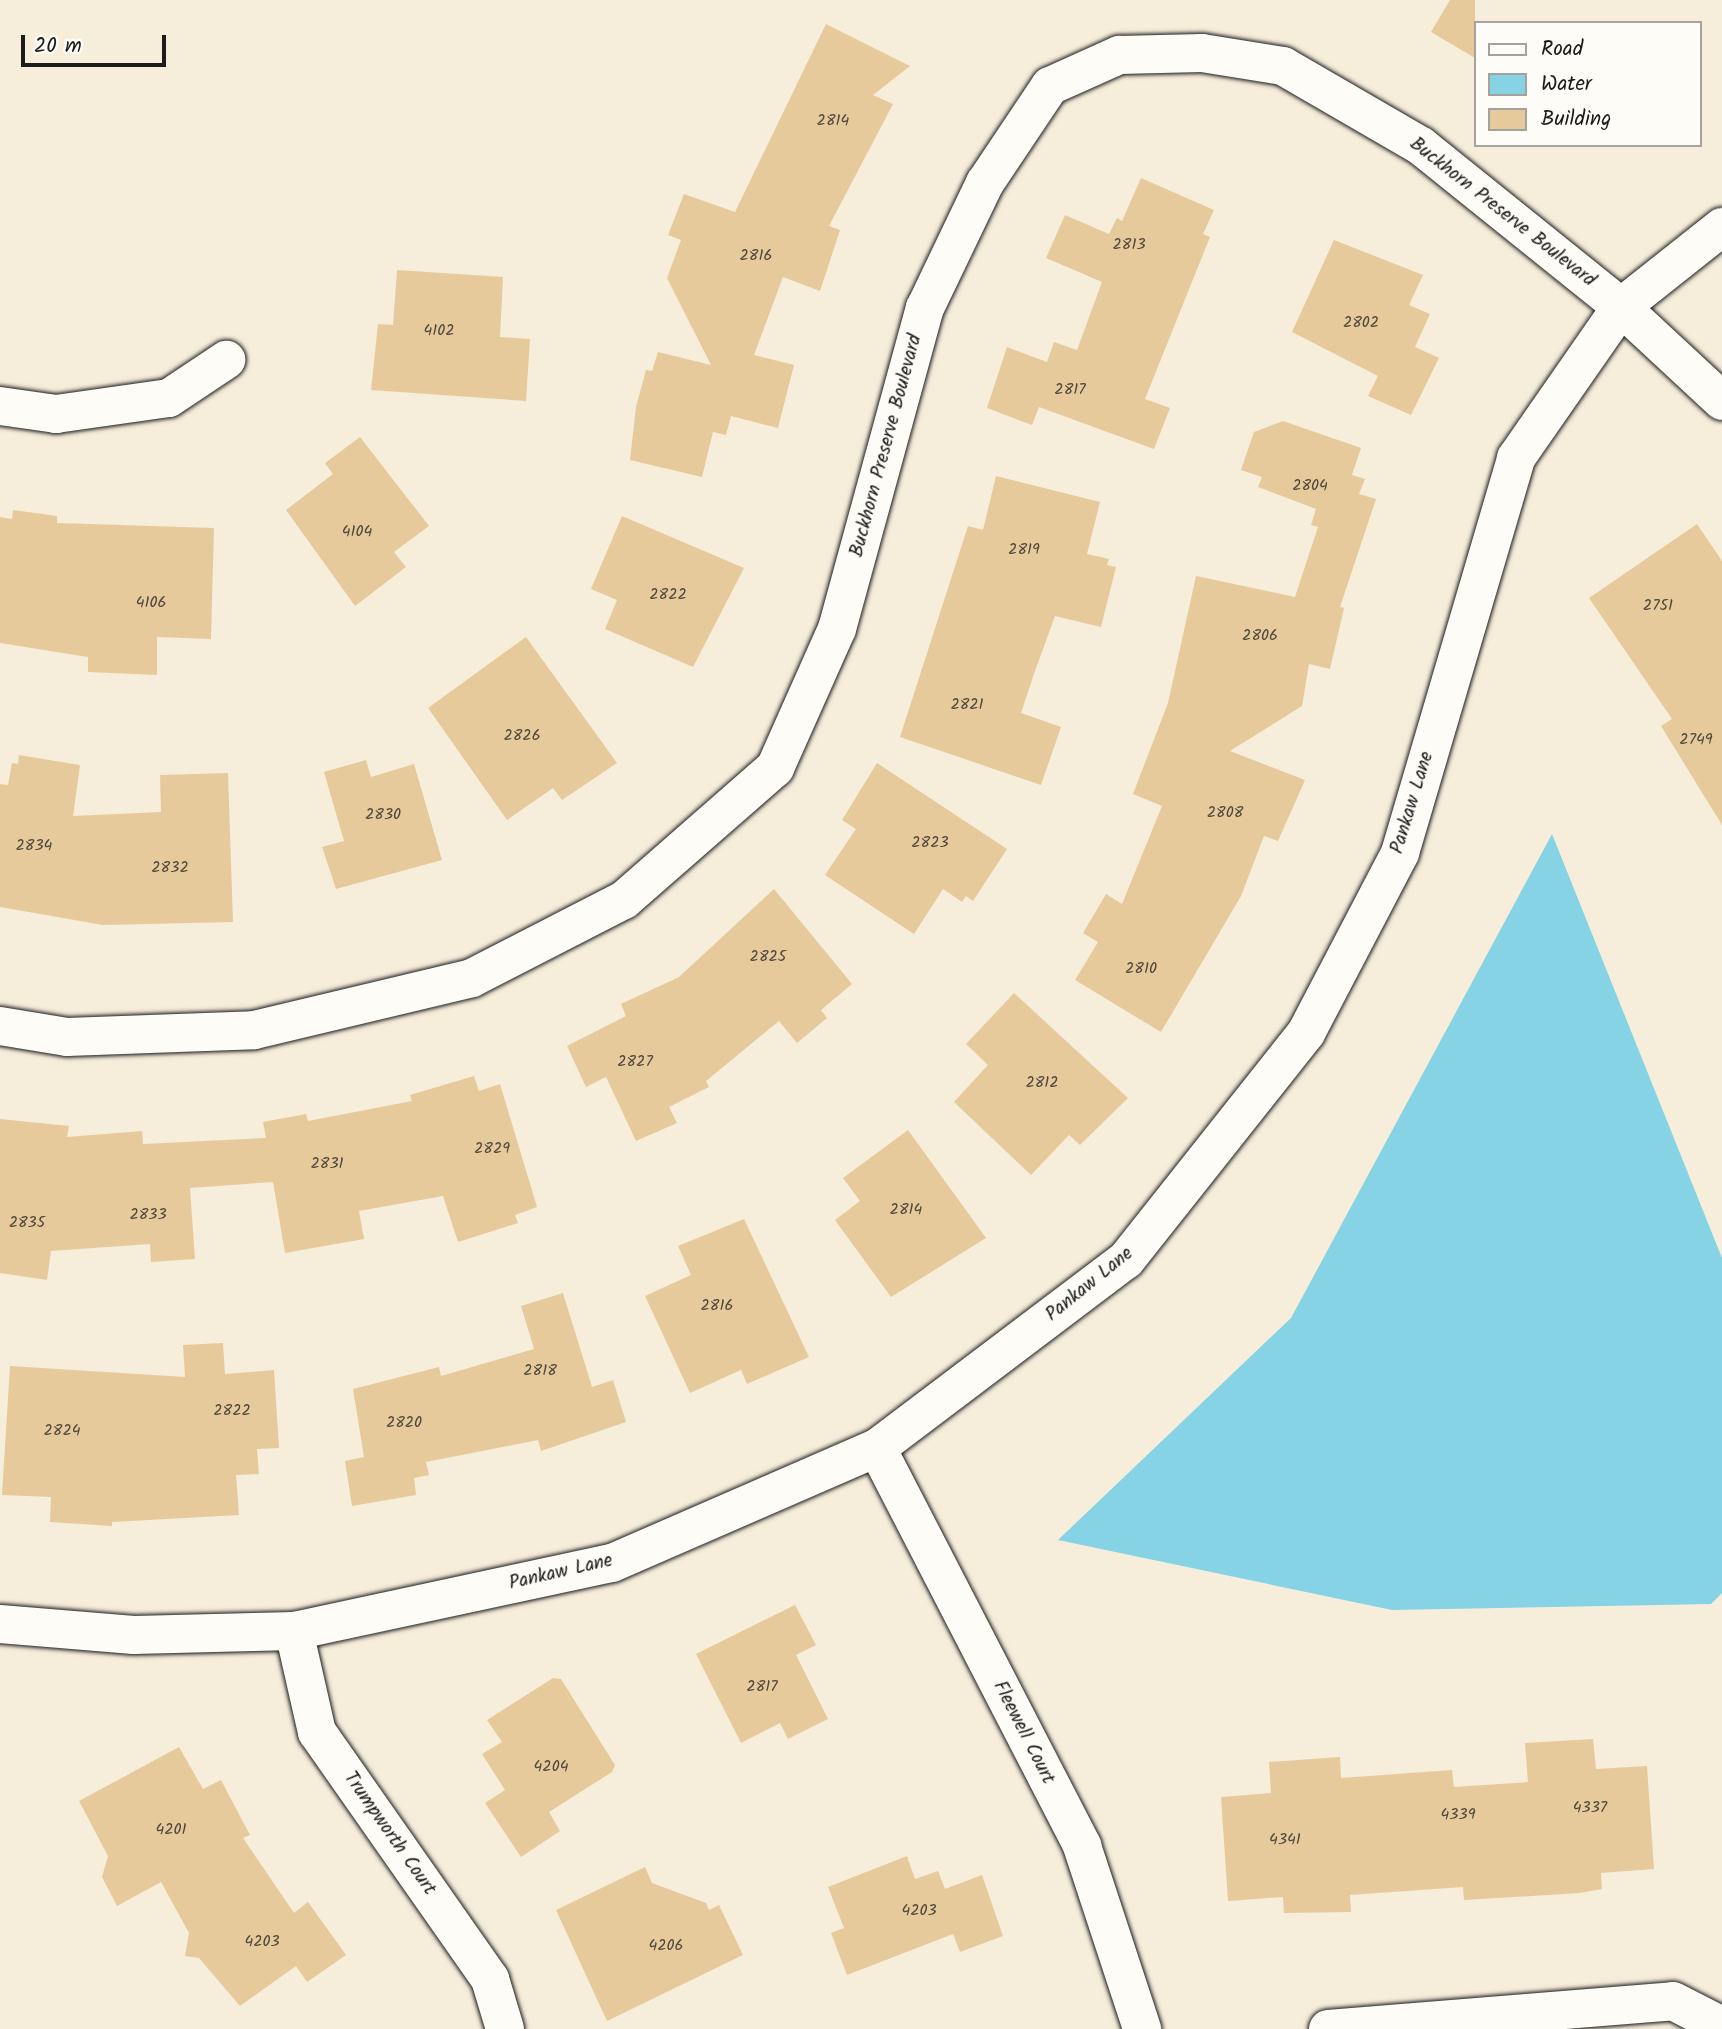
<!DOCTYPE html>
<html>
<head>
<meta charset="utf-8">
<style>
	body { margin:0 }
	#map { position:relative; width:1722px; height:2029px; overflow:hidden; background:#f6eddb; font-family:Kalam,sans-serif }
	div>[style] { position:absolute }
	.water>* { inset:0; background:#86d3e5 }
	.building>* { inset:0; background:#e7ca9b }
	.roads { filter:drop-shadow(0 0 2px #1c1c1c) drop-shadow(0 0 2px #1c1c1c) }
	.street>* { height:38px; margin:-19px; padding:0 19px; transform-origin:19px; border-radius:19px; background:#fdfcf7 }
	span { translate:-50% -50%; white-space:nowrap; text-align:center; line-height:1.15; -webkit-text-stroke:7px #fdfcf7; paint-order:stroke }
	.number-label { font-size:16px; color:#4f483c }
	.number-label span { -webkit-text-stroke-width:0 }
	.street-label { font-size:19px; color:#1c1c1c }
	.legend { position:absolute; left:1474px; top:21px; width:228px; height:126px; box-sizing:border-box; background:#fdfcf7; border:2px solid #a3a29f; margin:0; padding:9px 12px; list-style:none; font-size:21px; color:#1c1c1c }
	.legend li { display:flex; align-items:center; gap:14px; height:35px }
	.legend b { width:35px; border:2px solid #a3a29f }
	.scale { position:absolute; left:21px; top:35px; width:145px; height:32px; box-sizing:border-box; border:4px solid #1c1c1c; border-top:0; padding-left:9px; font-size:21px; line-height:24px; white-space:nowrap; color:#1c1c1c; -webkit-text-stroke:5px #fdfcf7; paint-order:stroke }
</style>
</head>
<body>
<div id="map">
	<div class="water">
		<i style="clip-path:polygon(1552px 834px,1722px 1258px,1722px 1593px,1711px 1604px,1392px 1610px,1058px 1540px,1291px 1318px)"></i>
	</div>
	<div class="building">
		<i style="clip-path:polygon(1450px 0,1475px 0,1475px 58px,1431px 32px)"></i>
		<i style="clip-path:polygon(826px 24px,910px 66px,873px 95px,893px 104px,829px 226px,840px 230px,820px 291px,783px 277px,754px 355px,794px 365px,778px 428px,731px 416px,726px 435px,713px 432px,702px 477px,630px 460px,636px 407px,646px 370px,652px 371px,658px 352px,711px 365px,667px 278px,681px 240px,668px 235px,684px 194px,735px 212px)"></i>
		<i style="clip-path:polygon(1141px 178px,1214px 210px,1203px 234px,1210px 237px,1145px 399px,1170px 408px,1154px 449px,1039px 407px,1032px 425px,987px 408px,1007px 347px,1047px 362px,1054px 342px,1077px 350px,1102px 282px,1046px 258px,1065px 215px,1109px 234px,1117px 218px,1122px 221px)"></i>
		<i style="clip-path:polygon(1334px 240px,1423px 275px,1409px 305px,1430px 314px,1415px 347px,1439px 358px,1411px 415px,1368px 396px,1378px 376px,1292px 332px)"></i>
		<i style="clip-path:polygon(397px 270px,503px 277px,500px 337px,530px 339px,526px 401px,371px 390px,378px 324px,393px 325px)"></i>
		<i style="clip-path:polygon(1283px 421px,1361px 448px,1352px 475px,1365px 479px,1359px 494px,1376px 499px,1340px 607px,1344px 608px,1330px 669px,1309px 664px,1302px 706px,1230px 751px,1305px 780px,1278px 841px,1264px 836px,1241px 896px,1161px 1032px,1075px 980px,1098px 942px,1083px 933px,1106px 894px,1122px 904px,1162px 806px,1133px 794px,1168px 703px,1196px 576px,1295px 597px,1318px 527px,1311px 525px,1316px 509px,1258px 487px,1262px 477px,1241px 470px,1254px 432px)"></i>
		<i style="clip-path:polygon(360px 437px,429px 526px,394px 552px,406px 567px,355px 606px,286px 510px,333px 474px,325px 463px)"></i>
		<i style="clip-path:polygon(996px 476px,1100px 502px,1087px 554px,1109px 559px,1107px 565px,1116px 567px,1101px 627px,1055px 616px,1035px 671px,1021px 713px,1061px 727px,1041px 785px,900px 737px,968px 526px,983px 530px)"></i>
		<i style="clip-path:polygon(13px 510px,57px 516px,57px 523px,214px 528px,211px 639px,157px 637px,157px 675px,88px 672px,88px 657px,0 643px,0 517px,12px 519px)"></i>
		<i style="clip-path:polygon(622px 516px,744px 568px,693px 667px,605px 629px,617px 600px,591px 589px)"></i>
		<i style="clip-path:polygon(1697px 524px,1722px 561px,1722px 825px,1661px 726px,1672px 719px,1589px 598px)"></i>
		<i style="clip-path:polygon(526px 637px,617px 763px,562px 800px,553px 788px,507px 820px,428px 708px)"></i>
		<i style="clip-path:polygon(19px 755px,80px 765px,73px 816px,161px 812px,160px 775px,228px 773px,233px 922px,103px 925px,0 907px,0 784px,8px 785px,12px 763px,18px 764px)"></i>
		<i style="clip-path:polygon(366px 760px,371px 777px,414px 764px,442px 860px,336px 889px,322px 847px,344px 841px,324px 772px)"></i>
		<i style="clip-path:polygon(877px 763px,1007px 849px,973px 901px,966px 896px,962px 902px,943px 889px,914px 934px,825px 875px,856px 829px,842px 820px)"></i>
		<i style="clip-path:polygon(774px 889px,852px 984px,821px 1010px,827px 1018px,797px 1043px,779px 1021px,706px 1081px,709px 1087px,669px 1107px,677px 1123px,636px 1141px,606px 1077px,586px 1087px,567px 1046px,626px 1016px,621px 1004px,679px 977px)"></i>
		<i style="clip-path:polygon(1014px 993px,1128px 1098px,1080px 1145px,1069px 1135px,1031px 1175px,954px 1102px,988px 1065px,966px 1044px)"></i>
		<i style="clip-path:polygon(474px 1076px,479px 1091px,500px 1084px,537px 1207px,515px 1215px,518px 1223px,458px 1242px,443px 1196px,359px 1211px,364px 1239px,285px 1253px,273px 1182px,190px 1188px,195px 1259px,151px 1262px,150px 1244px,51px 1251px,47px 1280px,0 1273px,0 1119px,69px 1126px,67px 1137px,142px 1131px,143px 1144px,266px 1138px,263px 1122px,306px 1114px,308px 1121px,412px 1101px,410px 1095px)"></i>
		<i style="clip-path:polygon(908px 1130px,986px 1238px,891px 1297px,835px 1220px,860px 1201px,843px 1178px)"></i>
		<i style="clip-path:polygon(744px 1219px,809px 1357px,747px 1384px,741px 1370px,690px 1393px,645px 1296px,691px 1275px,678px 1246px)"></i>
		<i style="clip-path:polygon(563px 1293px,592px 1387px,613px 1380px,626px 1422px,541px 1451px,538px 1440px,426px 1462px,429px 1475px,414px 1478px,416px 1495px,352px 1506px,345px 1461px,364px 1457px,353px 1389px,439px 1367px,441px 1376px,534px 1349px,521px 1306px)"></i>
		<i style="clip-path:polygon(223px 1343px,225px 1374px,274px 1370px,279px 1448px,257px 1449px,259px 1474px,236px 1475px,239px 1515px,112px 1522px,112px 1526px,50px 1522px,51px 1497px,2px 1495px,10px 1366px,185px 1377px,183px 1345px)"></i>
		<i style="clip-path:polygon(795px 1605px,816px 1645px,796px 1655px,828px 1719px,788px 1739px,780px 1723px,741px 1743px,696px 1654px)"></i>
		<i style="clip-path:polygon(553px 1678px,561px 1679px,615px 1765px,612px 1772px,549px 1812px,560px 1831px,521px 1857px,485px 1803px,505px 1790px,482px 1754px,502px 1742px,487px 1720px)"></i>
		<i style="clip-path:polygon(1593px 1739px,1596px 1769px,1647px 1766px,1654px 1869px,1601px 1873px,1602px 1889px,1580px 1893px,1464px 1900px,1463px 1887px,1350px 1895px,1351px 1912px,1284px 1913px,1283px 1897px,1228px 1901px,1221px 1797px,1271px 1793px,1269px 1762px,1340px 1757px,1341px 1778px,1452px 1770px,1454px 1787px,1528px 1782px,1525px 1743px)"></i>
		<i style="clip-path:polygon(179px 1747px,203px 1789px,221px 1780px,250px 1835px,243px 1838px,294px 1913px,308px 1902px,346px 1955px,307px 1982px,296px 1966px,240px 2006px,199px 1958px,185px 1956px,189px 1933px,161px 1882px,117px 1906px,102px 1877px,108px 1856px,79px 1801px)"></i>
		<i style="clip-path:polygon(907px 1856px,915px 1879px,938px 1871px,945px 1889px,982px 1875px,1003px 1936px,960px 1952px,953px 1934px,847px 1975px,831px 1933px,844px 1928px,828px 1887px)"></i>
		<i style="clip-path:polygon(645px 1867px,652px 1883px,706px 1903px,709px 1910px,719px 1905px,743px 1955px,607px 2021px,556px 1910px)"></i>
	</div>
	<div class="roads">
		<div class="street">
			<i style="left:0;top:406px;width:57px;rotate:8.1deg"></i>
			<i style="left:56px;top:414px;width:114px;rotate:-8.1deg"></i>
			<i style="left:169px;top:398px;width:69px;rotate:-33.7deg"></i>
			<i style="left:0;top:1026px;width:68px;rotate:9.3deg"></i>
			<i style="left:67px;top:1037px;width:187px;rotate:-2.1deg"></i>
			<i style="left:254px;top:1030px;width:224px;rotate:-13.4deg"></i>
			<i style="left:472px;top:978px;width:171px;rotate:-27.2deg"></i>
			<i style="left:624px;top:900px;width:201px;rotate:-41.2deg"></i>
			<i style="left:775px;top:768px;width:152px;rotate:-66deg"></i>
			<i style="left:837px;top:629px;width:333px;rotate:-74.7deg"></i>
			<i style="left:925px;top:308px;width:139px;rotate:-64.4deg"></i>
			<i style="left:985px;top:183px;width:117px;rotate:-56.2deg"></i>
			<i style="left:1050px;top:86px;width:76px;rotate:-24.2deg"></i>
			<i style="left:1119px;top:55px;width:83px;rotate:-1.4deg"></i>
			<i style="left:1202px;top:53px;width:82px;rotate:9.1deg"></i>
			<i style="left:1283px;top:66px;width:160px;rotate:30.1deg"></i>
			<i style="left:1421px;top:146px;width:257px;rotate:38.8deg"></i>
			<i style="left:1621px;top:307px;width:138px;rotate:42.9deg"></i>
			<i style="left:877px;top:1448px;width:448px;rotate:62.7deg"></i>
			<i style="left:1082px;top:1846px;width:193px;rotate:71.8deg"></i>
			<i style="left:0;top:1624px;width:134px;rotate:4.7deg"></i>
			<i style="left:134px;top:1635px;width:160px;rotate:-1.4deg"></i>
			<i style="left:294px;top:1631px;width:325px;rotate:-12.1deg"></i>
			<i style="left:612px;top:1563px;width:289px;rotate:-23.5deg"></i>
			<i style="left:877px;top:1448px;width:312px;rotate:-37.1deg"></i>
			<i style="left:1126px;top:1260px;width:290px;rotate:-51.6deg"></i>
			<i style="left:1306px;top:1033px;width:203px;rotate:-62.4deg"></i>
			<i style="left:1400px;top:853px;width:412px;rotate:-73.6deg"></i>
			<i style="left:1516px;top:458px;width:184px;rotate:-55.2deg"></i>
			<i style="left:1621px;top:307px;width:129px;rotate:-38.4deg"></i>
			<i style="left:294px;top:1631px;width:104px;rotate:77.2deg"></i>
			<i style="left:317px;top:1732px;width:302px;rotate:55deg"></i>
			<i style="left:490px;top:1979px;width:52px;rotate:73.3deg"></i>
			<i style="left:1328px;top:2029px;width:346px;rotate:-4.6deg"></i>
			<i style="left:1673px;top:2001px;width:55px;rotate:27deg"></i>
		</div>
	</div>
	<div class="number-label">
		<span style="left:833px;top:121px">2814</span>
		<span style="left:1129px;top:245px">2813</span>
		<span style="left:756px;top:256px">2816</span>
		<span style="left:1361px;top:323px">2802</span>
		<span style="left:439px;top:331px">4102</span>
		<span style="left:1070px;top:390px">2817</span>
		<span style="left:1310px;top:486px">2804</span>
		<span style="left:357px;top:532px">4104</span>
		<span style="left:1024px;top:550px">2819</span>
		<span style="left:668px;top:595px">2822</span>
		<span style="left:151px;top:603px">4106</span>
		<span style="left:1658px;top:606px">2751</span>
		<span style="left:1260px;top:636px">2806</span>
		<span style="left:967px;top:705px">2821</span>
		<span style="left:522px;top:736px">2826</span>
		<span style="left:1696px;top:740px">2749</span>
		<span style="left:1225px;top:813px">2808</span>
		<span style="left:383px;top:815px">2830</span>
		<span style="left:930px;top:843px">2823</span>
		<span style="left:34px;top:846px">2834</span>
		<span style="left:170px;top:868px">2832</span>
		<span style="left:768px;top:957px">2825</span>
		<span style="left:1141px;top:969px">2810</span>
		<span style="left:635px;top:1062px">2827</span>
		<span style="left:1042px;top:1083px">2812</span>
		<span style="left:492px;top:1149px">2829</span>
		<span style="left:327px;top:1164px">2831</span>
		<span style="left:906px;top:1210px">2814</span>
		<span style="left:148px;top:1215px">2833</span>
		<span style="left:27px;top:1223px">2835</span>
		<span style="left:717px;top:1306px">2816</span>
		<span style="left:540px;top:1371px">2818</span>
		<span style="left:232px;top:1411px">2822</span>
		<span style="left:404px;top:1423px">2820</span>
		<span style="left:62px;top:1431px">2824</span>
		<span style="left:762px;top:1687px">2817</span>
		<span style="left:551px;top:1767px">4204</span>
		<span style="left:1590px;top:1808px">4337</span>
		<span style="left:1458px;top:1815px">4339</span>
		<span style="left:171px;top:1830px">4201</span>
		<span style="left:1285px;top:1840px">4341</span>
		<span style="left:919px;top:1911px">4203</span>
		<span style="left:262px;top:1942px">4203</span>
		<span style="left:666px;top:1946px">4206</span>
	</div>
	<div class="street-label">
		<span style="left:1502px;top:213px;rotate:38deg">Buckhorn Preserve Boulevard</span>
		<span style="left:887px;top:446px;rotate:-75deg">Buckhorn Preserve Boulevard</span>
		<span style="left:1413px;top:803px;rotate:-73deg">Pankaw Lane</span>
		<span style="left:1090px;top:1285px;rotate:-39deg">Pankaw Lane</span>
		<span style="left:561px;top:1573px;rotate:-13deg">Pankaw Lane</span>
		<span style="left:1023px;top:1733px;rotate:63deg">Fleewell Court</span>
		<span style="left:389px;top:1834px;rotate:55deg">Trumpworth Court</span>
	</div>
	<ul class="legend">
	<li><b style="height:9px;background:#fdfcf7"></b>Road</li>
	<li><b style="height:19px;background:#86d3e5"></b>Water</li>
	<li><b style="height:19px;background:#e7ca9b"></b>Building</li>
	</ul>
	<div class="scale">20 m</div>
</div>
</body>
</html>
